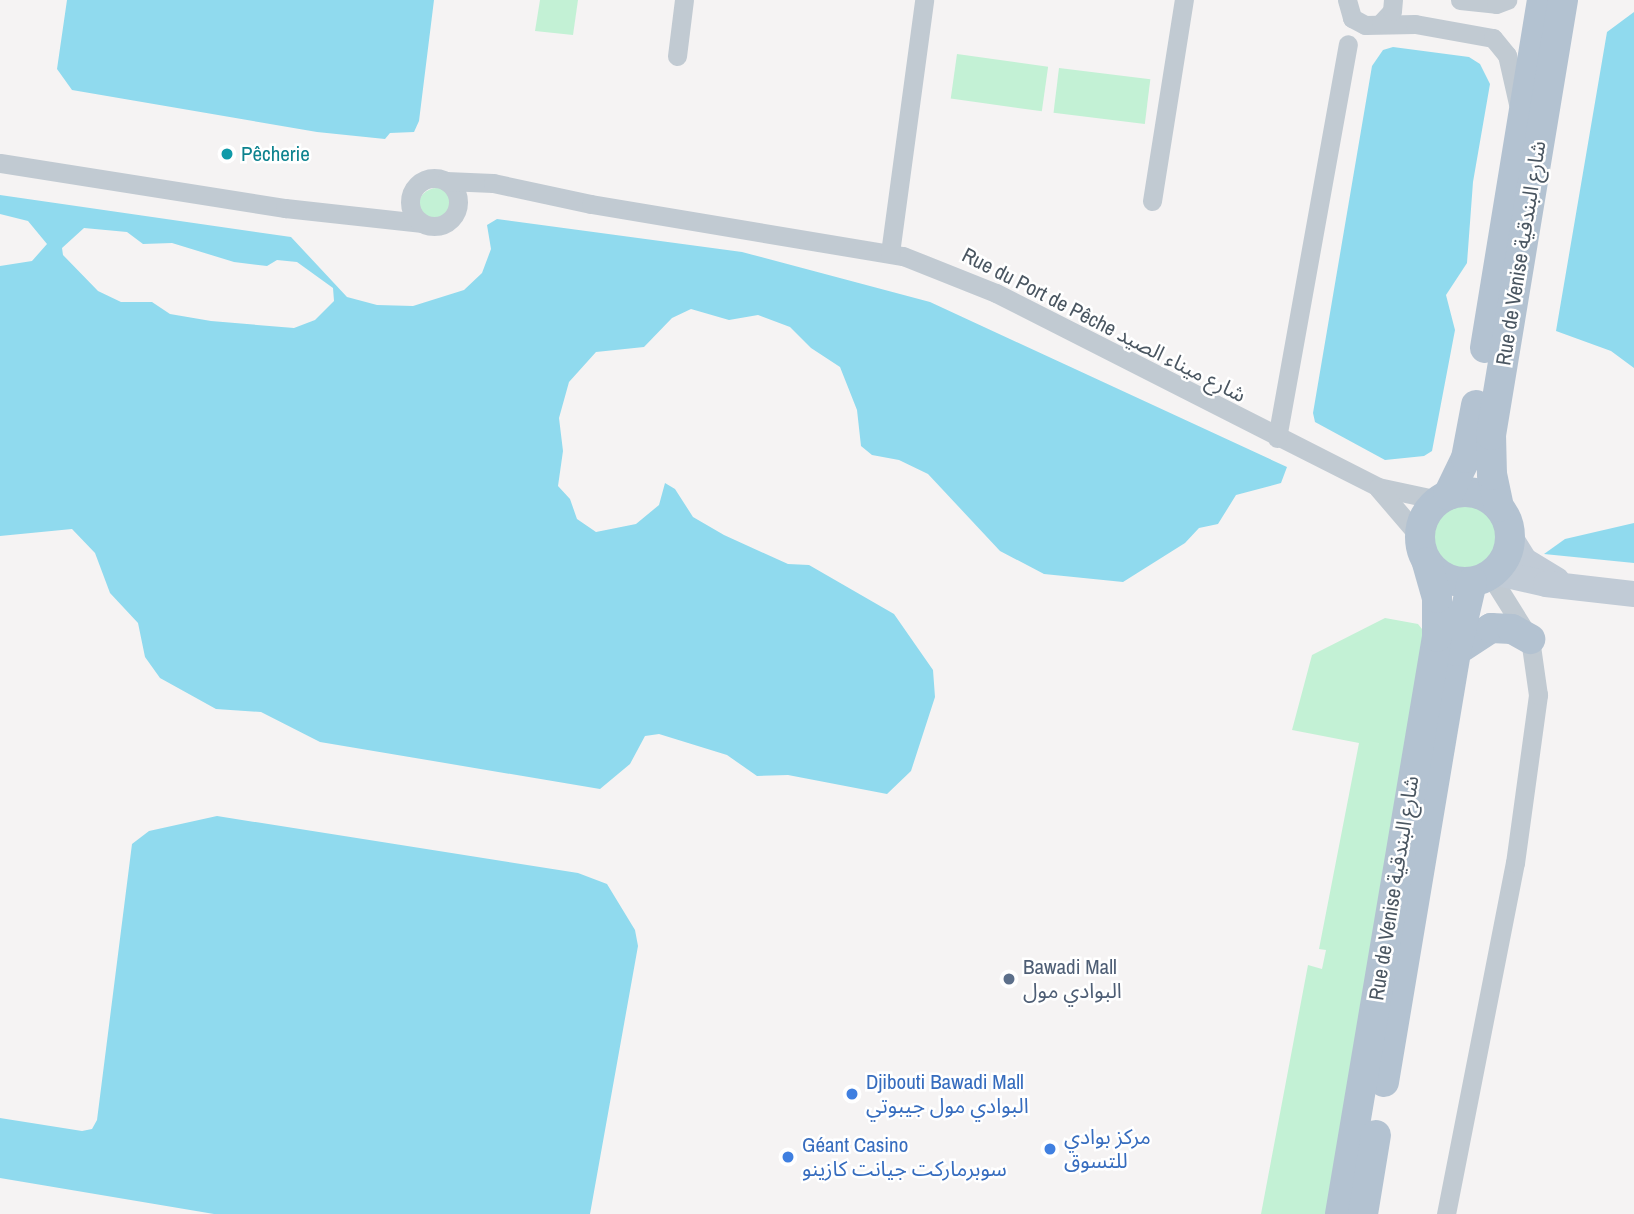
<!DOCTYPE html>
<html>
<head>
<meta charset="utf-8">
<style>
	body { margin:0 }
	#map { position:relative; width:1634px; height:1214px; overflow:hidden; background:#f5f3f3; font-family:"Archivo Narrow","Noto Sans Arabic",sans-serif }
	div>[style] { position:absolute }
	.green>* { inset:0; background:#c3f1d5; transform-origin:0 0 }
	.round { border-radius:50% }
	.water>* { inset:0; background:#90daee }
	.street>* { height:19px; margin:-9.5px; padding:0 9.5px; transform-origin:9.5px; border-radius:9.5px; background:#c1cad2 }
	.street>.ring { margin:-9.5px; padding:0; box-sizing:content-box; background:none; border:19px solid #c1cad2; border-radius:50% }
	.secondary>* { height:26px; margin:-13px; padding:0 13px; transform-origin:13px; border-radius:13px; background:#c1cbd6 }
	.primary>* { height:30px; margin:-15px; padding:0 15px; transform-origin:15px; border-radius:15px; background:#b3c2d1 }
	.primary>.ring { margin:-15px; padding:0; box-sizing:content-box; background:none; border:30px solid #b3c2d1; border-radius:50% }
	.dots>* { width:19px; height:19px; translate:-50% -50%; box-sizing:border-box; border:4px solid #fff; border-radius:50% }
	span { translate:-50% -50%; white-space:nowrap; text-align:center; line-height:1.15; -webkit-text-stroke:5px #fff; paint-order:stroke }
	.culture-label { font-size:21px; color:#0d838f }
	.left { translate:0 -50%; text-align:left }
	.street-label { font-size:21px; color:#4a5661 }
	.service-label { font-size:21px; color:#4e5e75 }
	.shop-label { font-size:21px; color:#366cbe }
</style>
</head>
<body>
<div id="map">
	<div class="green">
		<i style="clip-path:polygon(540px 0,578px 0,573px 35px,535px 31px)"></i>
		<i style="left:957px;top:54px;width:92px;height:45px;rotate:8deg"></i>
		<i style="left:1059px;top:68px;width:92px;height:45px;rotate:7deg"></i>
		<i class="round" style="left:418px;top:188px;width:38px;height:38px"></i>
		<i class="round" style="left:1430px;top:502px;width:70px;height:70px"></i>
		<i style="clip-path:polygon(1385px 618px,1418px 624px,1430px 639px,1333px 1214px,1261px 1214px,1308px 965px,1322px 969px,1326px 950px,1319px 949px,1359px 743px,1292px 730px,1312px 655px)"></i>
	</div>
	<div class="water">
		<i style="clip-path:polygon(67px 0,434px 0,419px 121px,414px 132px,390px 133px,385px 139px,317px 132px,72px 90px,57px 69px)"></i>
		<i style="clip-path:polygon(1634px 12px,1634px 368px,1611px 351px,1556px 331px,1607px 32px)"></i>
		<i style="clip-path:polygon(1393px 47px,1469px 57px,1480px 64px,1490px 84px,1473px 182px,1467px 263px,1446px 295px,1455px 330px,1432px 451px,1424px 456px,1385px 460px,1315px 422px,1313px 413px,1372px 66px,1383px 50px)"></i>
		<i style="clip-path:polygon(evenodd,0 195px,291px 237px,347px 297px,377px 305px,413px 306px,464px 290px,482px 273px,491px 249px,487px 225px,497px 219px,742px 252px,930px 302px,1287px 467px,1281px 483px,1236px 495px,1218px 524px,1199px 528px,1185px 543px,1123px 582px,1044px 574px,1000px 551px,928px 474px,899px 460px,872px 455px,861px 446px,857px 410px,840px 367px,811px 348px,790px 327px,758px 315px,729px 320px,691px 309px,672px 318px,644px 347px,596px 352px,569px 382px,559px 418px,563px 451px,558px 486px,570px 499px,577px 519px,596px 532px,636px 524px,659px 505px,665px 483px,675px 489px,693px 517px,724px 535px,788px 564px,809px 565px,894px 614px,933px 670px,935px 697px,911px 771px,887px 794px,788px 775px,757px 776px,727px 755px,659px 734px,645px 736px,630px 764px,600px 789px,320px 742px,261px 712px,216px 709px,160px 678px,145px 657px,138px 623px,110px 593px,95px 553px,72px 529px,0 536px,0 266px,32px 261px,47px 244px,28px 221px,0 214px,0 195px,84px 228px,127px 232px,143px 244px,172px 243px,234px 262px,267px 266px,277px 260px,297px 262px,333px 288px,334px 301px,315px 320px,294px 328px,211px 321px,170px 314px,152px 302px,121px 302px,98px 291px,63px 255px,62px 248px,84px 228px)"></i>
		<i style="clip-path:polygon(1634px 523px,1634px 563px,1544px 554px,1565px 539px)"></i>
		<i style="clip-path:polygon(217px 816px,578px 873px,607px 884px,635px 930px,638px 946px,590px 1214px,214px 1214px,0 1178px,0 1118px,82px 1131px,92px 1129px,97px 1120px,132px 844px,149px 831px)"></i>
	</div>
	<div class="street">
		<i style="left:1347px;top:0;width:19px;rotate:74deg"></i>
		<i style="left:1352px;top:18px;width:15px;rotate:28deg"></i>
		<i style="left:1365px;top:25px;width:50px;rotate:-1.1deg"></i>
		<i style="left:1415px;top:24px;width:79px;rotate:10.2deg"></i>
		<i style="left:1493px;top:38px;width:22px;rotate:51deg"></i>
		<i style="left:1507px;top:55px;width:50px;rotate:77.3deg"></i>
		<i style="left:1460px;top:0;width:36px;rotate:6deg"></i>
		<i style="left:1496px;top:4px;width:12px;rotate:-20deg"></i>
		<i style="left:1381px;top:23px;width:16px;rotate:-47deg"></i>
		<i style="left:1392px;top:11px;width:11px;rotate:-85deg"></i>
		<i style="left:677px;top:56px;width:56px;rotate:-82.9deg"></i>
		<i style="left:0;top:163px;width:289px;rotate:9deg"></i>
		<i style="left:285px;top:208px;width:136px;rotate:6.3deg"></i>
		<i class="ring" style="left:410px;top:178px;width:29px;height:29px"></i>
		<i style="left:446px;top:181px;width:47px;rotate:2.4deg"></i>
		<i style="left:493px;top:183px;width:100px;rotate:12.1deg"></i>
		<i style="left:591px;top:204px;width:316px;rotate:9.5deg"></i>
		<i style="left:903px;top:256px;width:100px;rotate:21.7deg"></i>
		<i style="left:996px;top:293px;width:428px;rotate:26.9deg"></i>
		<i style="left:1378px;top:487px;width:61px;rotate:12.2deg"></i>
		<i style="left:1152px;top:201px;width:204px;rotate:-81deg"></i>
		<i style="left:890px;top:253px;width:255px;rotate:-82.3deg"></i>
		<i style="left:1277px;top:438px;width:400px;rotate:-79.8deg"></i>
		<i style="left:1378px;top:488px;width:63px;rotate:49.5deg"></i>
		<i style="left:1446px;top:1214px;width:358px;rotate:-78.9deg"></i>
		<i style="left:1515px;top:863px;width:170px;rotate:-82.2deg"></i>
		<i style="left:1538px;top:695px;width:57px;rotate:-98.1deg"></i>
		<i style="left:1530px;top:639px;width:75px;rotate:-122deg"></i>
	</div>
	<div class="secondary">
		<i style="left:1511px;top:539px;width:26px;rotate:58deg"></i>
		<i style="left:1525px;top:561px;width:37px;rotate:31deg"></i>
		<i style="left:1494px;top:572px;width:53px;rotate:13deg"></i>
		<i style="left:1546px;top:584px;width:89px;rotate:6.5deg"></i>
	</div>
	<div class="primary">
		<i style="left:1485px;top:348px;width:353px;rotate:-80.7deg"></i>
		<i class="ring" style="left:1420px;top:492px;width:60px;height:60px"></i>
		<i style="left:1448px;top:495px;width:41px;rotate:-64.1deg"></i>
		<i style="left:1466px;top:458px;width:54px;rotate:-79.3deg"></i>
		<i style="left:1499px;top:507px;width:33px;rotate:-102deg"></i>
		<i style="left:1492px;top:475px;width:40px;rotate:-91.4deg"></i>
		<i style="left:1491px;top:435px;width:441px;rotate:-80.6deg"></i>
		<i style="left:1456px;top:651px;width:42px;rotate:-33.3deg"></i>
		<i style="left:1491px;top:628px;width:21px;rotate:3deg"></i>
		<i style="left:1512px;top:629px;width:21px;rotate:29deg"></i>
		<i style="left:1384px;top:1082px;width:437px;rotate:-80.5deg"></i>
		<i style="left:1456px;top:651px;width:71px;rotate:-76.9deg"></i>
		<i style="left:1340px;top:1214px;width:585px;rotate:-80.46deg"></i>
		<i style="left:1437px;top:637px;width:39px;rotate:-90deg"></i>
		<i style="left:1437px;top:598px;width:37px;rotate:-106deg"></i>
		<i style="left:1363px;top:1214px;width:80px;rotate:-80.7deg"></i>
	</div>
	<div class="dots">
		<i style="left:227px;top:154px;background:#0f9aa8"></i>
		<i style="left:1009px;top:979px;background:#5c6f8a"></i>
		<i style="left:852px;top:1094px;background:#3f7fe0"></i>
		<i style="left:1050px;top:1149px;background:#3f7fe0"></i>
		<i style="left:788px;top:1157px;background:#3f7fe0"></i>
	</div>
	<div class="culture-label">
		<span class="left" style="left:241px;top:154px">Pêcherie</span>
	</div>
	<div class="street-label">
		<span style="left:1521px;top:253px;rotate:-81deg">Rue de Venise شارع البندقية</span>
		<span style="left:1104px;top:325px;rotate:27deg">Rue du Port de Pêche شارع ميناء الصيد</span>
		<span style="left:1394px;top:888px;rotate:-81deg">Rue de Venise شارع البندقية</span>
	</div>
	<div class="service-label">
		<span class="left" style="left:1023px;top:979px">Bawadi Mall<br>البوادي مول</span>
	</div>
	<div class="shop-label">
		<span class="left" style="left:866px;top:1094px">Djibouti Bawadi Mall<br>البوادي مول جيبوتي</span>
		<span class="left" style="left:1064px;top:1149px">مركز بوادي<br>للتسوق</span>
		<span class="left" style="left:802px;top:1157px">Géant Casino<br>سوبرماركت جيانت كازينو</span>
	</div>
</div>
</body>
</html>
